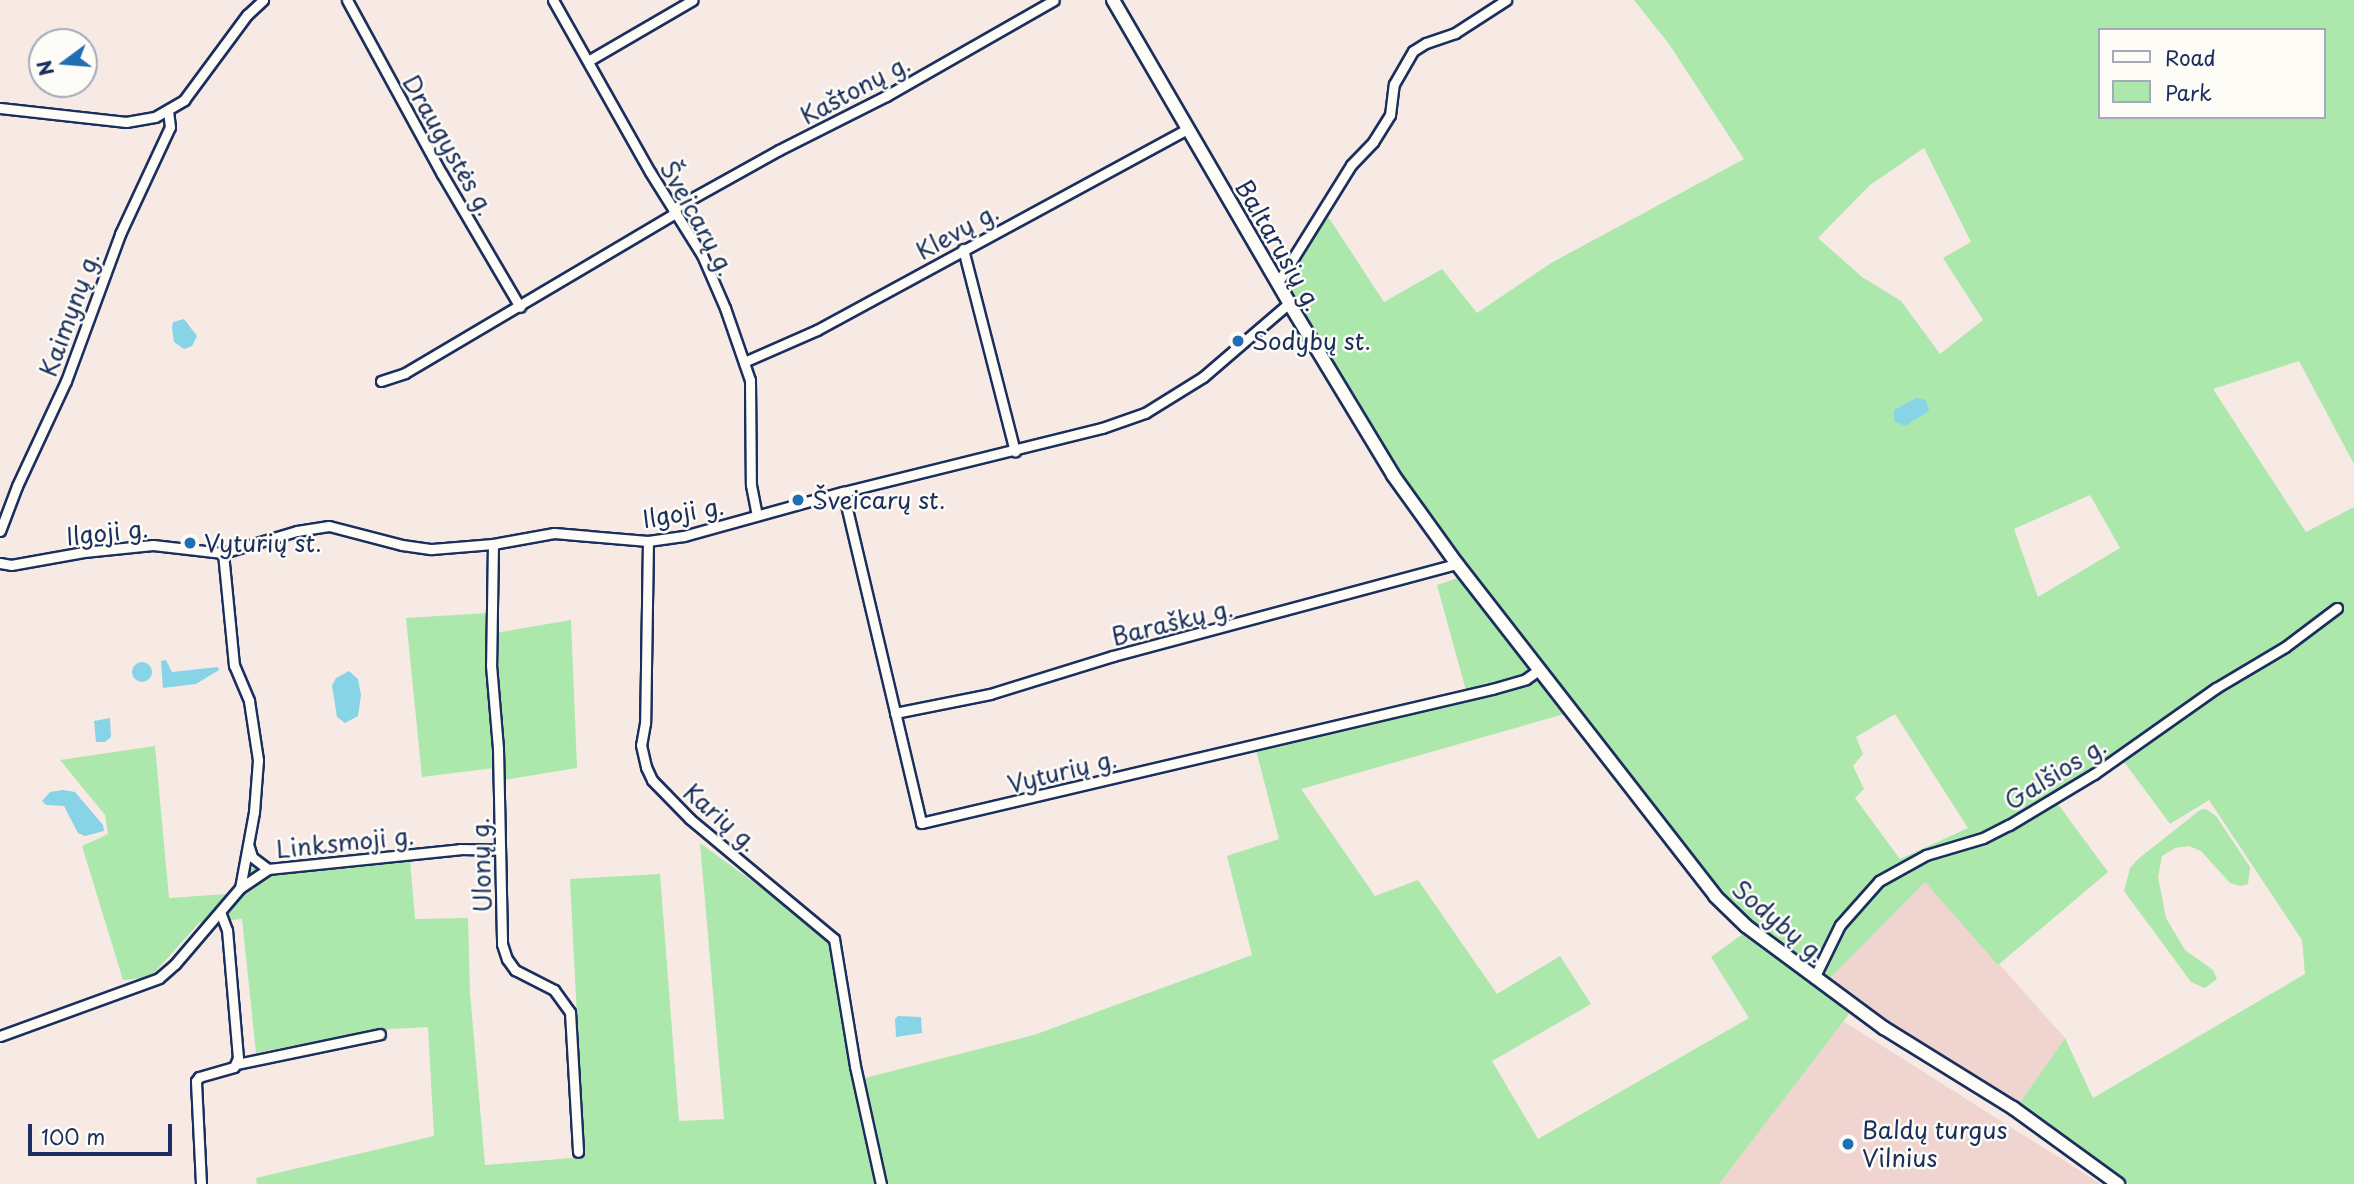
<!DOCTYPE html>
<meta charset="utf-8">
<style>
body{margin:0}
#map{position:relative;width:2354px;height:1184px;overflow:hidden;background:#f7eae5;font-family:"Playpen Sans",sans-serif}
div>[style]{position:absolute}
.built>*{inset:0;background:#efd4d0}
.green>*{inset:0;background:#ace7ac}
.water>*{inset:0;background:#86d4e5}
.round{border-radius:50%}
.roads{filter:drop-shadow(2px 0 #1b2f5e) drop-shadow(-2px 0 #1b2f5e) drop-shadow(0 2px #1b2f5e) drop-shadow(0 -2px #1b2f5e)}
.minor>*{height:9px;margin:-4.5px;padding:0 4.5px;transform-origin:4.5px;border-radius:4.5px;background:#fdfcf7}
.secondary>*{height:12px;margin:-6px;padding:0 6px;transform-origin:6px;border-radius:6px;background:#fdfcf7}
.dots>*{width:19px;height:19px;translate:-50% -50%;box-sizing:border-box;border:4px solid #fdfcf7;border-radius:50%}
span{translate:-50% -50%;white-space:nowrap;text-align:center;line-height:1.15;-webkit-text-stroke:5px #fdfcf7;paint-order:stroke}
.street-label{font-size:24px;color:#1b2f5e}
.poi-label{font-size:24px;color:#1b2f5e}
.left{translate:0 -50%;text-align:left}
.legend{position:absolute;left:2098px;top:28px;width:228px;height:91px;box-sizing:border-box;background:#fdfcf7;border:2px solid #a3aaba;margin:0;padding:9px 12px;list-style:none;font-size:21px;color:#1b2f5e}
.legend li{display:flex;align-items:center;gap:14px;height:35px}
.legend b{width:35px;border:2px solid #a3aaba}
.north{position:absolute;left:28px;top:28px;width:70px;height:70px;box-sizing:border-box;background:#fdfcf7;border:2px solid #a3aaba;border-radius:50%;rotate:254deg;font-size:19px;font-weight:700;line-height:28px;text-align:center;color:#1b2f5e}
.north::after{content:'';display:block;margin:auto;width:24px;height:32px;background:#1f6fb2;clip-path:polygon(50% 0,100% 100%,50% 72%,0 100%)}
.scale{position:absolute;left:28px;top:1124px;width:144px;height:32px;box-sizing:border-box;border:4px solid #1b2f5e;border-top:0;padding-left:9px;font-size:21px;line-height:24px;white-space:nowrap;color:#1b2f5e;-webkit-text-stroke:5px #fdfcf7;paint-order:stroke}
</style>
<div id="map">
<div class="built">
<i style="clip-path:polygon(1925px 881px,2065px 1038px,2017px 1107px,1827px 981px)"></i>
<i style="clip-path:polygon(1843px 1021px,2101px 1184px,1719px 1184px)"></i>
</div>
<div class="green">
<i style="clip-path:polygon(evenodd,1634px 0,2354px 0,2354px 464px,2299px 361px,2213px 389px,2306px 532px,2354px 507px,2354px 1184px,2129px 1184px,2017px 1107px,2065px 1038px,2093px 1098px,2305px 974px,2302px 940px,2209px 800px,2170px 824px,2122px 759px,2055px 800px,2108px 872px,1998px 965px,1925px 882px,1827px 981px,1741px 915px,1712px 883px,1453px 551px,1381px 445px,1284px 282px,1325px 212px,1384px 302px,1442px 269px,1477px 313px,1551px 263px,1744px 159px,1669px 44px,1634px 0,2100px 30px,2324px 30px,2324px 117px,2100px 117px,2100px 30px,1634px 0,1924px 148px,1971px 242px,1943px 258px,1983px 320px,1940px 354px,1901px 301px,1862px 277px,1818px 238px,1870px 185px,1924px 148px,1634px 0,2090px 495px,2120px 548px,2038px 597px,2014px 529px,2090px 495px,1634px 0,1895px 714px,1968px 828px,1900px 859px,1855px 798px,1864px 789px,1853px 766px,1863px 754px,1856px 737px,1895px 714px)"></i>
<i style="clip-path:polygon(1458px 578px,1568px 713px,1301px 789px,1375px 896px,1418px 880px,1497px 994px,1560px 956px,1591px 1004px,1492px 1061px,1538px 1139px,1749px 1018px,1711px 957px,1744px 933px,1838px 1002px,1849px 1014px,1719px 1184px,883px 1184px,861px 1079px,1034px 1035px,1252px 955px,1227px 856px,1279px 839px,1256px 750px,1468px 698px,1437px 585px)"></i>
<i style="clip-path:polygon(488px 613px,489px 634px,571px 620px,577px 768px,503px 780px,502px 767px,422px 777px,406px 618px)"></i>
<i style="clip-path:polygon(155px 746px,169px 898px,242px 893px,248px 868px,341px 866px,410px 859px,415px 919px,468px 918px,470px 993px,485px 1165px,584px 1157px,570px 879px,660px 874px,679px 1121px,724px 1119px,700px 843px,819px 930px,830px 944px,854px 1080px,877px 1184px,257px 1184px,256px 1178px,434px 1136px,428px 1027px,373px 1030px,256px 1053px,242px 919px,199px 923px,154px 973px,144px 978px,123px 980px,82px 846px,108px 834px,105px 815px,60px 760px)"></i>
<i style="clip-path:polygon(2206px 809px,2216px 816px,2250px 867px,2248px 884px,2241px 886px,2230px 883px,2201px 851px,2189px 846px,2175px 848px,2162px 856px,2158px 877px,2166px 918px,2185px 950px,2213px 970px,2217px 979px,2205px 988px,2191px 982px,2124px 891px,2130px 868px,2138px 859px,2200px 810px)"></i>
</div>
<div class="water">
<i style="clip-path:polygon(184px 319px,197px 336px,192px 346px,184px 349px,174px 342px,172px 328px,173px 322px)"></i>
<i style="clip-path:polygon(1916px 398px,1926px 400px,1929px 411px,1905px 426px,1894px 421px,1894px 410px)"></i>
<i style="clip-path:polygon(166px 660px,172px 672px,218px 667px,219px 670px,196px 684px,163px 688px,161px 661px)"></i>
<i class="round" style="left:132px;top:662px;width:20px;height:20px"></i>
<i style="clip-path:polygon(349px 671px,358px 679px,361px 695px,358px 716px,345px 723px,337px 717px,332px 686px,336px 678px)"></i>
<i style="clip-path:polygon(110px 718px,111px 737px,105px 742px,96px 742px,94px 721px)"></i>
<i style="clip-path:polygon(63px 790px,75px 792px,103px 825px,104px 831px,85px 836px,78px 833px,64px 806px,46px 805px,42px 801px,50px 792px)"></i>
<i style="clip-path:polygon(898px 1016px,921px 1017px,922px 1033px,896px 1037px,895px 1019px)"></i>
</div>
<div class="roads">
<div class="minor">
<i style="left:347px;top:0;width:198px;rotate:61.4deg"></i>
<i style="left:442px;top:174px;width:154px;rotate:59.6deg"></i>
<i style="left:553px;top:0;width:197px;rotate:60.6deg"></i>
<i style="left:650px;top:172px;width:98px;rotate:57.9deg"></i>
<i style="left:702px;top:255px;width:58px;rotate:66.5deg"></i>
<i style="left:725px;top:308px;width:76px;rotate:70.9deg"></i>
<i style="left:750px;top:380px;width:105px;rotate:89.5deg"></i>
<i style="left:751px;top:485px;width:31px;rotate:79deg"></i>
<i style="left:588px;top:61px;width:121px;rotate:-30.2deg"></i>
<i style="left:0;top:108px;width:127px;rotate:6.3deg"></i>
<i style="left:126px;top:122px;width:29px;rotate:-10deg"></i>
<i style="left:155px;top:117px;width:34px;rotate:-30deg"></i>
<i style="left:184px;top:100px;width:106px;rotate:-53.5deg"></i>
<i style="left:247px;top:15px;width:22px;rotate:-43deg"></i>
<i style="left:673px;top:209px;width:121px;rotate:-29.1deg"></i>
<i style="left:779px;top:150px;width:120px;rotate:-26.8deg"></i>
<i style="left:886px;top:96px;width:193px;rotate:-29.7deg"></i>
<i style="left:963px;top:249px;width:209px;rotate:75.6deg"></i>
<i style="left:1277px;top:284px;width:140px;rotate:-58.1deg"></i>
<i style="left:1351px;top:165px;width:32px;rotate:-46deg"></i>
<i style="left:1373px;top:142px;width:32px;rotate:-58deg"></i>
<i style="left:1390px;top:115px;width:31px;rotate:-83deg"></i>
<i style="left:1394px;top:84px;width:38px;rotate:-60deg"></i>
<i style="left:1413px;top:51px;width:15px;rotate:-32deg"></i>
<i style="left:1426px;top:43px;width:31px;rotate:-19deg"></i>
<i style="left:1455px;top:33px;width:61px;rotate:-32.9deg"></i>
<i style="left:744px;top:362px;width:80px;rotate:-23.7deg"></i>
<i style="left:817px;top:330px;width:421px;rotate:-28.5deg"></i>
<i style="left:381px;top:381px;width:25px;rotate:-18deg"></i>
<i style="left:405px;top:373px;width:315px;rotate:-30.6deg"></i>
<i style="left:843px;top:492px;width:340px;rotate:76.7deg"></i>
<i style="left:921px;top:823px;width:587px;rotate:-13.21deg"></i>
<i style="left:1492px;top:689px;width:35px;rotate:-16deg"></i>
<i style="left:1526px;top:679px;width:17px;rotate:-36deg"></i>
<i style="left:0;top:531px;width:48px;rotate:-69.3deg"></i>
<i style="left:17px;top:486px;width:116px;rotate:-65deg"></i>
<i style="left:66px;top:381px;width:157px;rotate:-69.8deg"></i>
<i style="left:120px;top:234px;width:118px;rotate:-65deg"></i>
<i style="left:170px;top:127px;width:16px;rotate:-97deg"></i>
<i style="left:648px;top:541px;width:182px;rotate:90.9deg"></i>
<i style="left:645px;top:723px;width:22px;rotate:100deg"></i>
<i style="left:641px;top:745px;width:23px;rotate:77deg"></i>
<i style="left:646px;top:767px;width:14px;rotate:65deg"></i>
<i style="left:652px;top:780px;width:54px;rotate:45.7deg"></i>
<i style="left:690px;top:819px;width:187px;rotate:39.8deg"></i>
<i style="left:834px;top:939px;width:129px;rotate:80.6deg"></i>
<i style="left:855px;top:1066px;width:121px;rotate:77.6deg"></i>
<i style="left:493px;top:544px;width:121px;rotate:90.9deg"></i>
<i style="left:491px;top:665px;width:84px;rotate:85.2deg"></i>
<i style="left:498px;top:749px;width:195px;rotate:88.8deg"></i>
<i style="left:502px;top:944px;width:16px;rotate:72deg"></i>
<i style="left:507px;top:959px;width:14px;rotate:54deg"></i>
<i style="left:515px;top:970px;width:44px;rotate:27.1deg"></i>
<i style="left:554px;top:990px;width:27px;rotate:54deg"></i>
<i style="left:570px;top:1012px;width:140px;rotate:86.7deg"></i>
<i style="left:223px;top:553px;width:113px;rotate:84.4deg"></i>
<i style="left:234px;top:665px;width:39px;rotate:67deg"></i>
<i style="left:249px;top:701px;width:60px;rotate:81.3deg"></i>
<i style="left:258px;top:760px;width:52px;rotate:94.4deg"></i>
<i style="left:254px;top:812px;width:77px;rotate:100.4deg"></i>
<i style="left:0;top:563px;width:11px;rotate:10deg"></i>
<i style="left:11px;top:565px;width:74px;rotate:-10.1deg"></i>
<i style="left:84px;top:552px;width:69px;rotate:-5.8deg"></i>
<i style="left:153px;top:545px;width:70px;rotate:6.5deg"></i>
<i style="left:223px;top:553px;width:77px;rotate:-16.6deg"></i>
<i style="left:297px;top:531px;width:32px;rotate:-9deg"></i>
<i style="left:329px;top:526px;width:75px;rotate:14.6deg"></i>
<i style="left:402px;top:545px;width:30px;rotate:8deg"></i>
<i style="left:432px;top:549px;width:61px;rotate:-4.7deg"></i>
<i style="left:493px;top:544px;width:62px;rotate:-10.2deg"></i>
<i style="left:554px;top:533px;width:94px;rotate:4.9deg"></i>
<i style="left:648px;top:541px;width:36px;rotate:-8deg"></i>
<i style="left:684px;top:536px;width:165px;rotate:-15.5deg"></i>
<i style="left:843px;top:492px;width:267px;rotate:-13.9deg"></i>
<i style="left:1102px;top:428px;width:46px;rotate:-19.2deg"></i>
<i style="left:1145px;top:413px;width:68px;rotate:-31.8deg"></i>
<i style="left:1203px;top:377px;width:113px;rotate:-40.7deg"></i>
<i style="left:895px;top:713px;width:97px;rotate:-11.3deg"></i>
<i style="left:990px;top:694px;width:129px;rotate:-17.2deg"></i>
<i style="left:1113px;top:656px;width:356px;rotate:-15deg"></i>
<i style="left:249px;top:847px;width:10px;rotate:73deg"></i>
<i style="left:252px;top:857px;width:20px;rotate:37deg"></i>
<i style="left:1814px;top:978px;width:59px;rotate:-63.9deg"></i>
<i style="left:1840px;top:925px;width:59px;rotate:-48.4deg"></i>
<i style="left:1879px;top:881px;width:54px;rotate:-29deg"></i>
<i style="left:1926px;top:855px;width:59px;rotate:-16.6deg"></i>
<i style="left:1983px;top:838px;width:29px;rotate:-27deg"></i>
<i style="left:2009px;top:825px;width:99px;rotate:-31deg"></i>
<i style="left:2094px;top:774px;width:149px;rotate:-35.2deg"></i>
<i style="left:2216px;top:688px;width:80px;rotate:-30.7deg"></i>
<i style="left:2285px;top:647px;width:65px;rotate:-36.9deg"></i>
<i style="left:0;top:1036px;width:169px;rotate:-20deg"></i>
<i style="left:159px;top:978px;width:21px;rotate:-41deg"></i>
<i style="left:175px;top:964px;width:100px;rotate:-49.5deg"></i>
<i style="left:240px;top:888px;width:34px;rotate:-34deg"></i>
<i style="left:268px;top:869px;width:193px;rotate:-5.9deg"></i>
<i style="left:460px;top:849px;width:39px;rotate:1deg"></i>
<i style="left:237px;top:1064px;width:146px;rotate:-11.8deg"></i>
<i style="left:201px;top:1184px;width:103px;rotate:-92.8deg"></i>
<i style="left:196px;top:1081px;width:5px;rotate:-53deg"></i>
<i style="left:199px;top:1077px;width:36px;rotate:-16deg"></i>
<i style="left:234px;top:1067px;width:10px;rotate:-66deg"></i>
<i style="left:238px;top:1058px;width:128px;rotate:-94.9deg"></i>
<i style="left:227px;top:930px;width:19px;rotate:-111deg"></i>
</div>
<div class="secondary">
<i style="left:1113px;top:0;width:350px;rotate:59.8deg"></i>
<i style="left:1289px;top:303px;width:201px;rotate:58.8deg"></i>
<i style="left:1393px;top:475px;width:110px;rotate:54.3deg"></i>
<i style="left:1457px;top:564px;width:420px;rotate:52.1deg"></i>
<i style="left:1715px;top:896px;width:43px;rotate:44.1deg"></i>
<i style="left:1746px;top:926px;width:172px;rotate:36.5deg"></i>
<i style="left:1884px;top:1028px;width:152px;rotate:31.8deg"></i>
<i style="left:2013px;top:1108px;width:130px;rotate:35.9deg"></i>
</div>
</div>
<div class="dots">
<i style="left:1238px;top:341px;background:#1f6fb2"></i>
<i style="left:798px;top:500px;background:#1f6fb2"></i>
<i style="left:190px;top:543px;background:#1f6fb2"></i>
<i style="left:1848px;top:1144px;background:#1f6fb2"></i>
</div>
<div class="street-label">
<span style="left:855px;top:89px;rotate:-28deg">Kaštonų g.</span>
<span style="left:449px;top:145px;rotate:60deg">Draugystės g.</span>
<span style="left:698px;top:218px;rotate:61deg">Šveicarų g.</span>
<span style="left:957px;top:231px;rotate:-29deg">Klevų g.</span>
<span style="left:1279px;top:245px;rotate:60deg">Baltarusių g.</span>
<span style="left:69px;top:314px;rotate:-70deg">Kaimynų g.</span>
<span style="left:683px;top:512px;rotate:-10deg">Ilgoji g.</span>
<span style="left:107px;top:532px;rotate:-6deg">Ilgoji g.</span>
<span style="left:1172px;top:622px;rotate:-14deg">Baraškų g.</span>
<span style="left:1062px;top:771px;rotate:-14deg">Vyturių g.</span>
<span style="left:2055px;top:773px;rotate:-32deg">Galšios g.</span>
<span style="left:721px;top:817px;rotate:41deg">Karių g.</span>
<span style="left:345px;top:842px;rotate:-6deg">Linksmoji g.</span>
<span style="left:481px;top:865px;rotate:-92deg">Ulonų g.</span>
<span style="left:1779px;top:921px;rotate:40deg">Sodybų g.</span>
</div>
<div class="poi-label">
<span class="left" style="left:1252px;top:341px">Sodybų st.</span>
<span class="left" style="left:812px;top:500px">Šveicarų st.</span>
<span class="left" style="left:204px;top:543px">Vyturių st.</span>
<span class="left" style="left:1862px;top:1144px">Baldų turgus<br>Vilnius</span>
</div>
<ul class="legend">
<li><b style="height:9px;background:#fdfcf7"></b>Road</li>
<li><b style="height:19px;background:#ace7ac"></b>Park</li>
</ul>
<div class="north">N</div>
<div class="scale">100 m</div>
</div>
